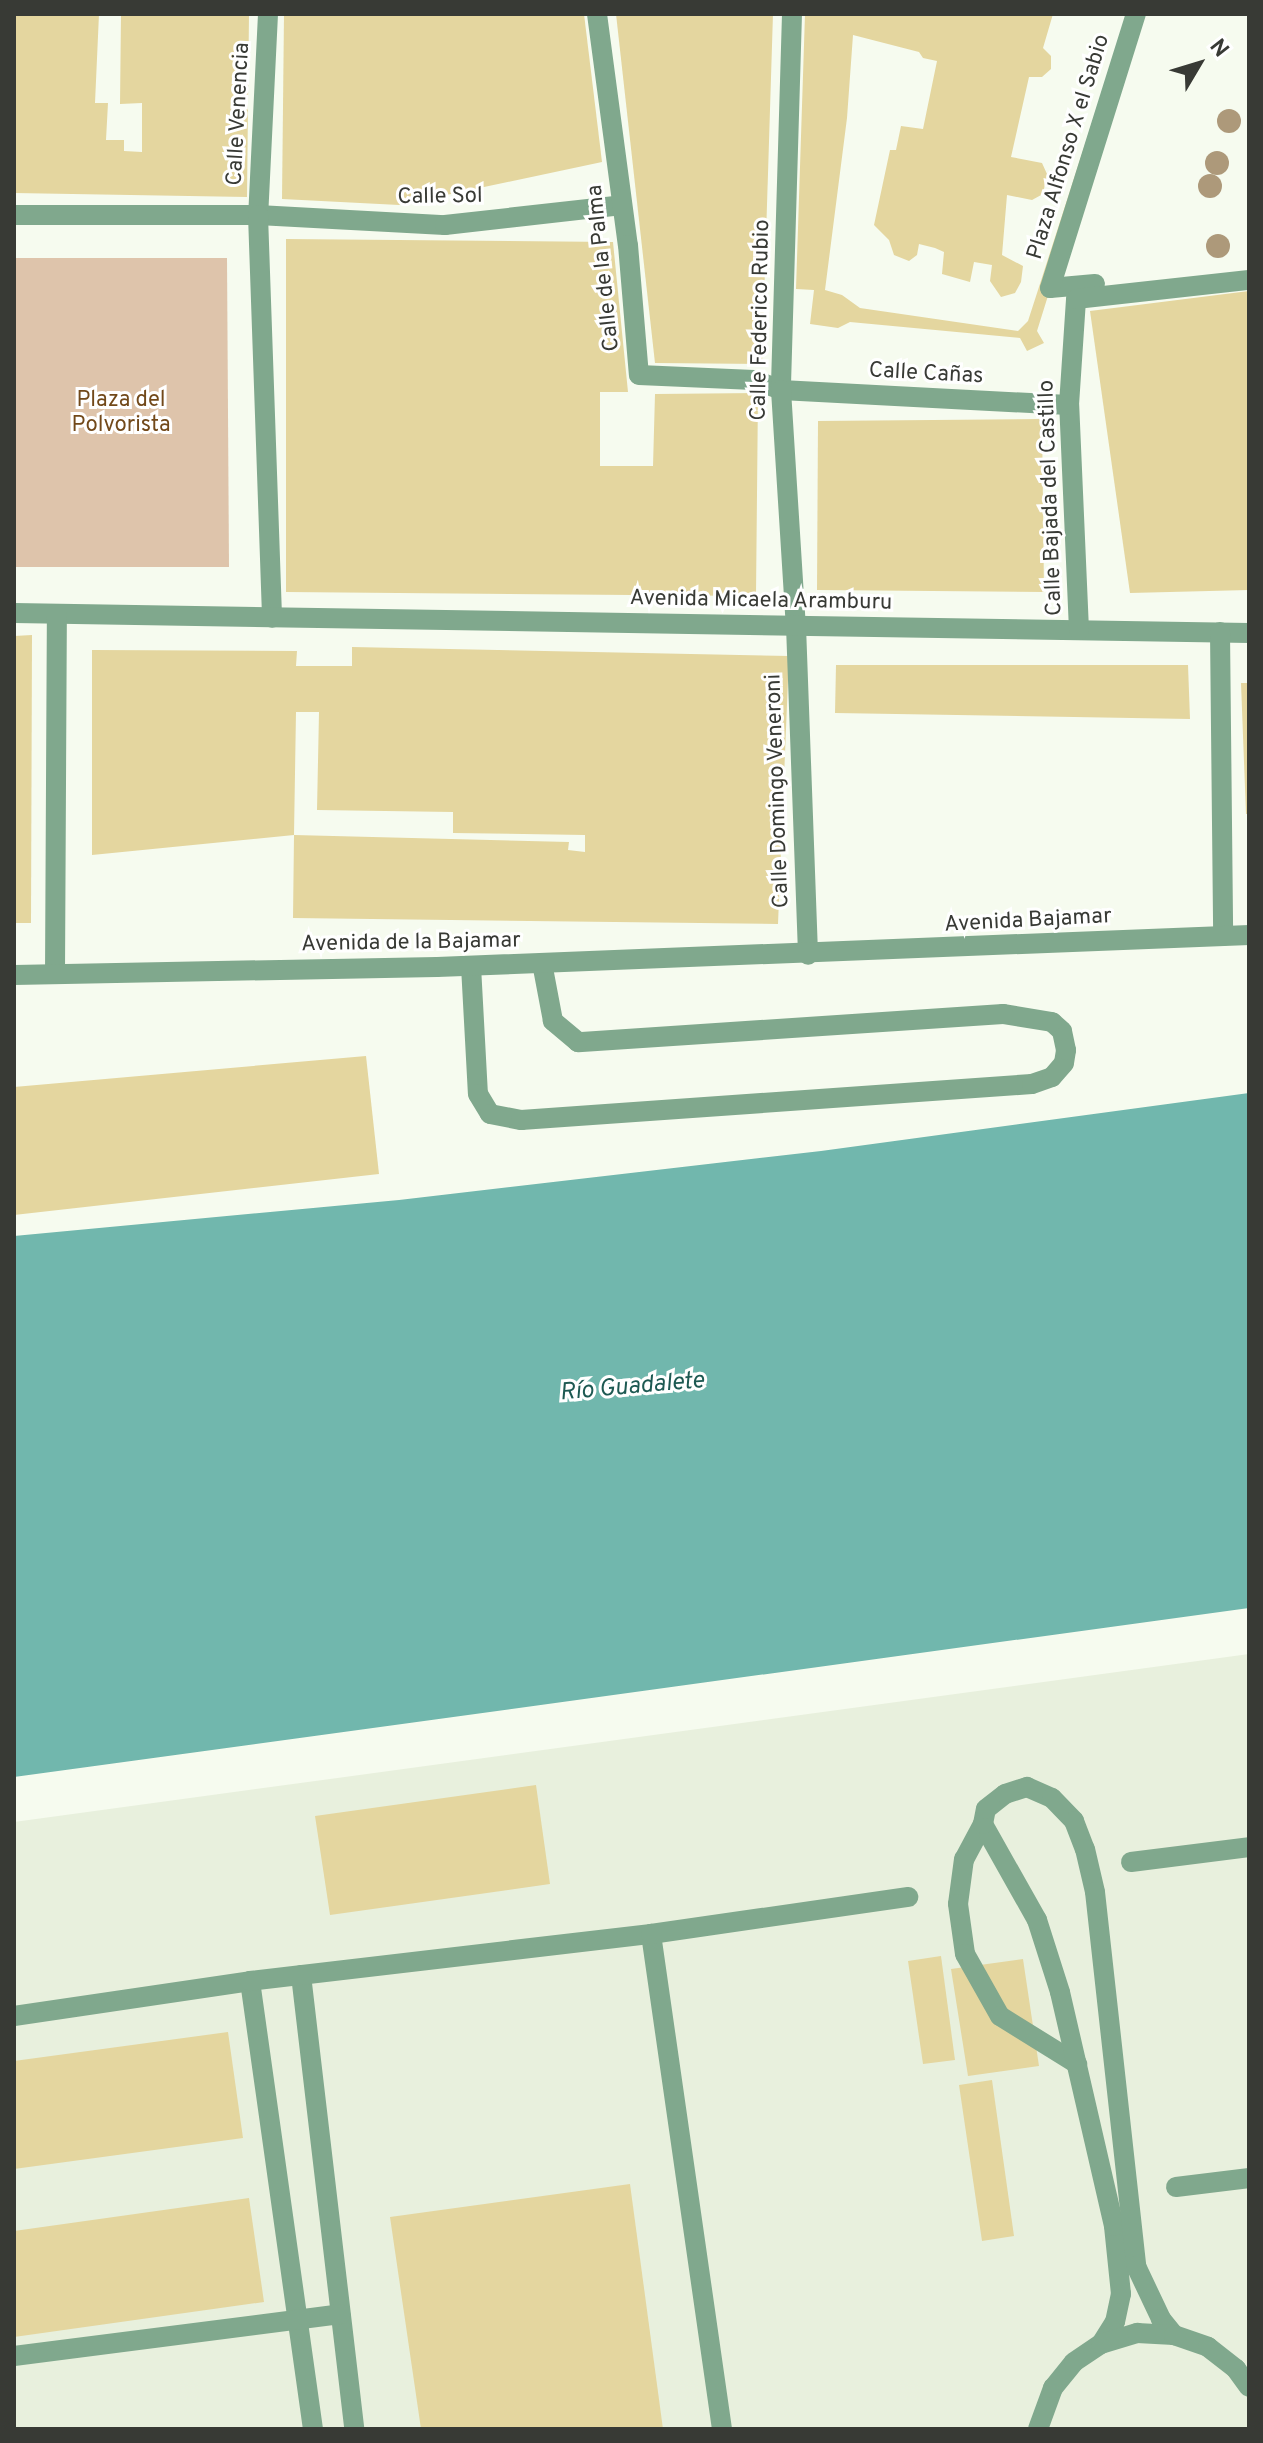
<!DOCTYPE html>
<meta charset="utf-8">
<style>
body{margin:0}
#map{position:relative;width:1263px;height:2443px;overflow:hidden;background:#f6fbef;font-family:Overpass,sans-serif}
div>[style]{position:absolute}
.built>*{inset:0;background:#e8f0dd}
.green>*{inset:0;background:#dec4ab}
.water>*{inset:0;background:#71b7ad}
.building>*{inset:0;background:#e4d69f}
.minor>*{height:20px;margin:-10px;padding:0 10px;transform-origin:10px;border-radius:10px;background:#80a88d}
.trees>*{width:24px;height:24px;margin:-12px;border-radius:50%;background:#ad997a}
span{translate:-50% -50%;white-space:nowrap;text-align:center;line-height:1.15;-webkit-text-stroke:6px #fff;paint-order:stroke}
.street-label{font-size:22px;color:#383a35}
.park-label{font-size:22px;color:#72491a}
.water-label{font-size:24px;color:#1d5952;font-style:italic}
.frame{position:absolute;inset:0;border:16px solid #383a35;pointer-events:none}
.north{position:absolute;left:1159px;top:24px;width:80px;height:80px;-webkit-text-stroke:6px #fff;paint-order:stroke;rotate:52deg;font-size:22px;font-weight:700;line-height:32px;text-align:center;color:#383a35}
.north::after{content:'';display:block;margin:auto;width:28px;height:36px;background:#383a35;clip-path:polygon(50% 0,100% 100%,50% 72%,0 100%)}
</style>
<div id="map">
<div class="built">
<i style="clip-path:polygon(1249px 1654px,1249px 2429px,14px 2429px,14px 1822px)"></i>
</div>
<div class="green">
<i style="clip-path:polygon(14px 258px,227px 258px,229px 567px,14px 567px)"></i>
</div>
<div class="water">
<i style="clip-path:polygon(1249px 1093px,1249px 1608px,14px 1777px,14px 1236px,399px 1200px,821px 1151px)"></i>
</div>
<div class="building">
<i style="clip-path:polygon(14px 14px,99px 14px,95px 103px,108px 103px,106px 140px,124px 140px,124px 151px,142px 152px,142px 103px,120px 104px,121px 14px,249px 14px,247px 197px,14px 193px)"></i>
<i style="clip-path:polygon(284px 14px,584px 14px,602px 162px,399px 205px,282px 199px)"></i>
<i style="clip-path:polygon(616px 14px,773px 14px,762px 364px,655px 363px)"></i>
<i style="clip-path:polygon(805px 14px,1053px 14px,1043px 48px,1051px 56px,1051px 69px,1042px 77px,1029px 77px,1011px 157px,1042px 163px,1047px 174px,1043px 194px,1032px 200px,1007px 195px,1002px 255px,1023px 266px,1021px 282px,1015px 293px,1001px 297px,990px 281px,992px 265px,974px 262px,970px 282px,942px 274px,944px 252px,935px 248px,919px 244px,917px 255px,909px 261px,894px 255px,889px 240px,874px 225px,890px 150px,896px 150px,901px 126px,923px 129px,937px 61px,923px 58px,919px 52px,853px 35px,847px 118px,825px 290px,842px 295px,860px 308px,1018px 331px,1028px 321px,1127px 14px,1136px 14px,1037px 331px,1044px 343px,1027px 351px,1020px 338px,850px 322px,838px 328px,810px 324px,814px 290px,796px 289px)"></i>
<i style="clip-path:polygon(286px 239px,613px 242px,628px 392px,600px 392px,600px 466px,653px 466px,655px 394px,758px 393px,756px 596px,286px 592px)"></i>
<i style="clip-path:polygon(1249px 291px,1249px 590px,1130px 593px,1090px 311px)"></i>
<i style="clip-path:polygon(1042px 419px,1044px 592px,817px 590px,818px 421px)"></i>
<i style="clip-path:polygon(32px 635px,31px 923px,14px 923px,14px 636px)"></i>
<i style="clip-path:polygon(evenodd,352px 647px,789px 656px,778px 924px,293px 918px,294px 835px,92px 855px,92px 650px,297px 651px,296px 666px,352px 666px,352px 647px,296px 712px,319px 712px,317px 810px,453px 812px,453px 833px,585px 835px,585px 852px,568px 850px,569px 842px,294px 835px,296px 712px)"></i>
<i style="clip-path:polygon(836px 665px,1188px 665px,1190px 719px,835px 713px)"></i>
<i style="clip-path:polygon(1241px 683px,1249px 683px,1249px 814px,1246px 814px)"></i>
<i style="clip-path:polygon(366px 1056px,379px 1174px,14px 1215px,14px 1087px)"></i>
<i style="clip-path:polygon(536px 1785px,550px 1884px,330px 1915px,315px 1816px)"></i>
<i style="clip-path:polygon(941px 1956px,955px 2060px,923px 2064px,908px 1961px)"></i>
<i style="clip-path:polygon(1023px 1959px,1039px 2066px,968px 2076px,951px 1969px)"></i>
<i style="clip-path:polygon(228px 2032px,243px 2138px,14px 2169px,14px 2061px)"></i>
<i style="clip-path:polygon(992px 2080px,1014px 2236px,982px 2241px,959px 2085px)"></i>
<i style="clip-path:polygon(630px 2184px,663px 2429px,421px 2429px,390px 2217px)"></i>
<i style="clip-path:polygon(249px 2198px,264px 2302px,14px 2337px,14px 2231px)"></i>
</div>
<div class="minor">
<i style="left:268px;top:14px;width:201px;rotate:92.8deg"></i>
<i style="left:258px;top:215px;width:187px;rotate:3.1deg"></i>
<i style="left:445px;top:225px;width:178px;rotate:-6.4deg"></i>
<i style="left:597px;top:14px;width:233px;rotate:82.4deg"></i>
<i style="left:628px;top:245px;width:130px;rotate:85.2deg"></i>
<i style="left:639px;top:375px;width:115px;rotate:2.5deg"></i>
<i style="left:754px;top:380px;width:29px;rotate:20deg"></i>
<i style="left:781px;top:390px;width:288px;rotate:3deg"></i>
<i style="left:792px;top:14px;width:376px;rotate:91.7deg"></i>
<i style="left:781px;top:390px;width:236px;rotate:86.4deg"></i>
<i style="left:796px;top:626px;width:329px;rotate:87.9deg"></i>
<i style="left:14px;top:215px;width:244px"></i>
<i style="left:258px;top:215px;width:403px;rotate:88deg"></i>
<i style="left:1095px;top:284px;width:45px;rotate:174.9deg"></i>
<i style="left:1050px;top:288px;width:287px;rotate:-72.6deg"></i>
<i style="left:14px;top:613px;width:1235px;rotate:0.93deg"></i>
<i style="left:1079px;top:630px;width:225px;rotate:-92.5deg"></i>
<i style="left:1069px;top:405px;width:106px;rotate:-86.2deg"></i>
<i style="left:1076px;top:299px;width:174px;rotate:-6.3deg"></i>
<i style="left:1220px;top:632px;width:304px;rotate:89.4deg"></i>
<i style="left:471px;top:966px;width:128px;rotate:86.9deg"></i>
<i style="left:478px;top:1094px;width:23px;rotate:59deg"></i>
<i style="left:490px;top:1114px;width:32px;rotate:11deg"></i>
<i style="left:521px;top:1120px;width:512px;rotate:-4.03deg"></i>
<i style="left:1032px;top:1084px;width:21px;rotate:-19deg"></i>
<i style="left:1052px;top:1077px;width:18px;rotate:-49deg"></i>
<i style="left:1064px;top:1063px;width:13px;rotate:-81deg"></i>
<i style="left:1066px;top:1050px;width:19px;rotate:-102deg"></i>
<i style="left:1062px;top:1031px;width:13px;rotate:-138deg"></i>
<i style="left:1052px;top:1022px;width:50px;rotate:-170.7deg"></i>
<i style="left:1003px;top:1014px;width:426px;rotate:176.2deg"></i>
<i style="left:578px;top:1042px;width:33px;rotate:-140deg"></i>
<i style="left:553px;top:1021px;width:59px;rotate:-100.7deg"></i>
<i style="left:55px;top:974px;width:360px;rotate:-89.7deg"></i>
<i style="left:14px;top:975px;width:423px;rotate:-1.1deg"></i>
<i style="left:437px;top:967px;width:813px;rotate:-2.26deg"></i>
<i style="left:983px;top:1824px;width:40px;rotate:118deg"></i>
<i style="left:964px;top:1859px;width:45px;rotate:97.6deg"></i>
<i style="left:958px;top:1904px;width:50px;rotate:82deg"></i>
<i style="left:965px;top:1954px;width:71px;rotate:60.6deg"></i>
<i style="left:1000px;top:2016px;width:91px;rotate:31.9deg"></i>
<i style="left:1131px;top:1862px;width:119px;rotate:-7.2deg"></i>
<i style="left:651px;top:1934px;width:500px;rotate:81.84deg"></i>
<i style="left:301px;top:1975px;width:457px;rotate:83.3deg"></i>
<i style="left:250px;top:1981px;width:452px;rotate:82deg"></i>
<i style="left:14px;top:2016px;width:239px;rotate:-8.4deg"></i>
<i style="left:250px;top:1981px;width:404px;rotate:-6.7deg"></i>
<i style="left:651px;top:1934px;width:260px;rotate:-8.2deg"></i>
<i style="left:1176px;top:2187px;width:74px;rotate:-7deg"></i>
<i style="left:1101px;top:2344px;width:26px;rotate:-58deg"></i>
<i style="left:1115px;top:2322px;width:29px;rotate:-78deg"></i>
<i style="left:1121px;top:2294px;width:68px;rotate:-95.9deg"></i>
<i style="left:1114px;top:2226px;width:240px;rotate:-103deg"></i>
<i style="left:1060px;top:1992px;width:76px;rotate:-107.7deg"></i>
<i style="left:1037px;top:1920px;width:110px;rotate:-119.4deg"></i>
<i style="left:983px;top:1824px;width:15px;rotate:-79deg"></i>
<i style="left:986px;top:1809px;width:24px;rotate:-38deg"></i>
<i style="left:1005px;top:1794px;width:23px;rotate:-18deg"></i>
<i style="left:1027px;top:1787px;width:27px;rotate:24deg"></i>
<i style="left:1052px;top:1798px;width:32px;rotate:46deg"></i>
<i style="left:1074px;top:1821px;width:30px;rotate:69deg"></i>
<i style="left:1085px;top:1849px;width:44px;rotate:76.9deg"></i>
<i style="left:1095px;top:1892px;width:376px;rotate:83.7deg"></i>
<i style="left:1136px;top:2266px;width:59px;rotate:64.7deg"></i>
<i style="left:1161px;top:2319px;width:21px;rotate:51deg"></i>
<i style="left:14px;top:2356px;width:329px;rotate:-7.3deg"></i>
<i style="left:1038px;top:2429px;width:44px;rotate:-69.9deg"></i>
<i style="left:1053px;top:2388px;width:33px;rotate:-51deg"></i>
<i style="left:1074px;top:2362px;width:32px;rotate:-34deg"></i>
<i style="left:1101px;top:2344px;width:38px;rotate:-17deg"></i>
<i style="left:1137px;top:2333px;width:37px;rotate:3deg"></i>
<i style="left:1174px;top:2335px;width:36px;rotate:19deg"></i>
<i style="left:1208px;top:2347px;width:36px;rotate:38deg"></i>
<i style="left:1236px;top:2369px;width:22px;rotate:54deg"></i>
</div>
<div class="trees">
<i style="left:1229px;top:121px"></i>
<i style="left:1217px;top:163px"></i>
<i style="left:1210px;top:186px"></i>
<i style="left:1218px;top:246px"></i>
</div>
<div class="street-label">
<span style="left:239px;top:114px;rotate:-87deg">Calle Venencia</span>
<span style="left:1069px;top:147px;rotate:-73deg">Plaza Alfonso X el Sabio</span>
<span style="left:440px;top:197px;rotate:-1deg">Calle Sol</span>
<span style="left:604px;top:268px;rotate:-96deg">Calle de la Palma</span>
<span style="left:761px;top:320px;rotate:-89deg">Calle Federico Rubio</span>
<span style="left:926px;top:374px;rotate:3deg">Calle Cañas</span>
<span style="left:1051px;top:498px;rotate:-92deg">Calle Bajada del Castillo</span>
<span style="left:761px;top:601px;rotate:1deg">Avenida Micaela Aramburu</span>
<span style="left:778px;top:791px;rotate:-92deg">Calle Domingo Veneroni</span>
<span style="left:1028px;top:921px;rotate:-3deg">Avenida Bajamar</span>
<span style="left:411px;top:943px;rotate:-1deg">Avenida de la Bajamar</span>
</div>
<div class="park-label">
<span style="left:121px;top:413px">Plaza del<br>Polvorista</span>
</div>
<div class="water-label">
<span style="left:632px;top:1388px;rotate:-5deg">Río Guadalete</span>
</div>
<div class="frame"></div>
<div class="north">N</div>
</div>
